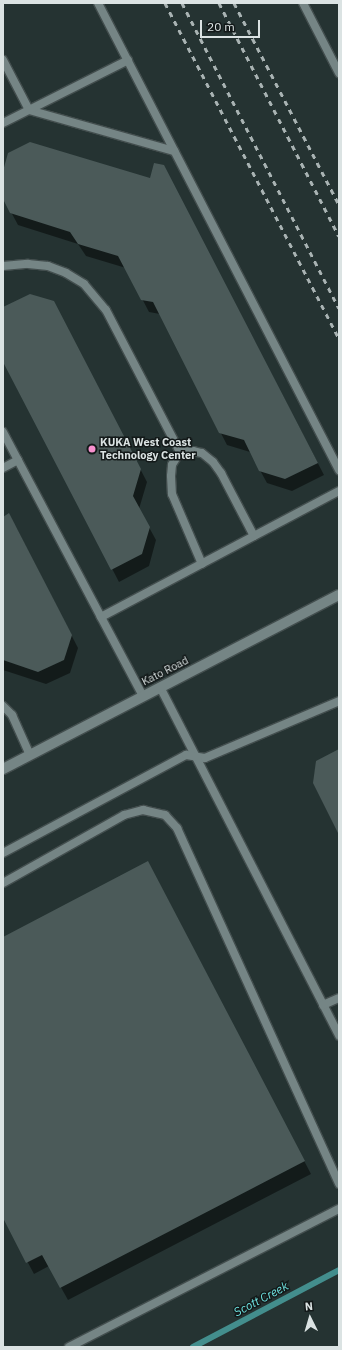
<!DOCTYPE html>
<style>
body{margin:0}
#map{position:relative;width:342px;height:1350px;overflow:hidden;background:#253332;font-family:"IBM Plex Sans",sans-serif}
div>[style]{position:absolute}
.shadow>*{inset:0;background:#0007}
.stream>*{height:6px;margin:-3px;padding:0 3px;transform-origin:3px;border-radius:3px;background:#438e8d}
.building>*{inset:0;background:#4b5a59}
.roads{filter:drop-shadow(1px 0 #434e4e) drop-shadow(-1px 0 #434e4e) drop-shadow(0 1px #434e4e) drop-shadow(0 -1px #434e4e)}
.lane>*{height:8px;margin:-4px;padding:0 4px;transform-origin:4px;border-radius:4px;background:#758585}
.secondary>*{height:10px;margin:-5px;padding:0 5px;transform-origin:5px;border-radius:5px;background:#758585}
.rail>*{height:3px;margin-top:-1.5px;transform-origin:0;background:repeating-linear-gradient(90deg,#a9b3b3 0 5px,transparent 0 10px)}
.dots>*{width:11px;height:11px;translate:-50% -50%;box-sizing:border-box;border:2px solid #131919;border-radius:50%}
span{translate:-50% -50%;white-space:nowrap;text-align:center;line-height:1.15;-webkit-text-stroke:3px #131919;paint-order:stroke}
.poi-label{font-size:11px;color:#dbe3e3;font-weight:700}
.left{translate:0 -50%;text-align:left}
.street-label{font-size:11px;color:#dbe3e3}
.water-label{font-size:12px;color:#6de1df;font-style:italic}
.frame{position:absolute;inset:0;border:4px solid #dbe3e3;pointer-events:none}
.north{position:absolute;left:290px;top:1298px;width:40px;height:40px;-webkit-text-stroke:3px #131919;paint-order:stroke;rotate:355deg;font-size:11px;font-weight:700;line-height:16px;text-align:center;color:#dbe3e3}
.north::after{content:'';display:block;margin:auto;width:14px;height:18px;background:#dbe3e3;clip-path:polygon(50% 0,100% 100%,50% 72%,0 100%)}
.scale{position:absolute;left:200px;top:20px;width:60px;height:18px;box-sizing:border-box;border:2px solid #dbe3e3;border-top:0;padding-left:5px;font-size:12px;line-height:14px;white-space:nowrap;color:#dbe3e3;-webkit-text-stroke:3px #131919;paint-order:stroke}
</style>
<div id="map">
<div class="shadow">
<i style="clip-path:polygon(3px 174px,151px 179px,169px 177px,324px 475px,292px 491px,267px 483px,250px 452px,227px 445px,160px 314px,149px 312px,126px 268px,86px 256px,78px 244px,18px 225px,3px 197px)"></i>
<i style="clip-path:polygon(3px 308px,60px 314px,147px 482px,139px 509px,156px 540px,149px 566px,119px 582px,3px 359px)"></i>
<i style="clip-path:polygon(3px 518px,16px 527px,78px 648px,70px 673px,46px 684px,3px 670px)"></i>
<i style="clip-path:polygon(148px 862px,311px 1174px,68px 1300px,49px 1266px,34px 1274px,3px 1216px,3px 939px)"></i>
</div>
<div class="stream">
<i style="left:193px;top:1347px;width:165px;rotate:-27.8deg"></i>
</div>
<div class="building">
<i style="clip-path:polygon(30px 142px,150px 178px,154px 163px,164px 165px,318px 463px,285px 479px,259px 471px,244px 440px,219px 433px,153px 302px,141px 300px,118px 256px,78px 244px,70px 232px,10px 213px,3px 199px,3px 171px,8px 153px)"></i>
<i style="clip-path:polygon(30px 294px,54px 301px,141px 469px,133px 496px,150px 527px,142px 554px,111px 570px,3px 362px,3px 307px)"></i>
<i style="clip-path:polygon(9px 513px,72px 635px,64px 660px,38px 672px,3px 660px,3px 517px)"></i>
<i style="clip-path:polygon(339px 749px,339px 835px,313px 783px,316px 761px)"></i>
<i style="clip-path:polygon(148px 861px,305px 1161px,60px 1288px,42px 1255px,26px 1263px,3px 1218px,3px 937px)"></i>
</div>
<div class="roads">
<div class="lane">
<i style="left:98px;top:3px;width:526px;rotate:62.7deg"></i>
<i style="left:303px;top:3px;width:79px;rotate:62.8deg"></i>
<i style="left:3px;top:60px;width:56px;rotate:62.5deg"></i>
<i style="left:29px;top:110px;width:151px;rotate:15.8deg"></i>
<i style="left:3px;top:123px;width:140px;rotate:-26.7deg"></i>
<i style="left:3px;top:266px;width:25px;rotate:-5deg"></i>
<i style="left:28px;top:264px;width:20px;rotate:6deg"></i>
<i style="left:48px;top:266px;width:19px;rotate:21deg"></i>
<i style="left:66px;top:273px;width:21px;rotate:31deg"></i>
<i style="left:84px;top:284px;width:34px;rotate:50deg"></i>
<i style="left:106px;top:310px;width:160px;rotate:62.5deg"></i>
<i style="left:180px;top:452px;width:15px;rotate:122deg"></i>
<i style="left:172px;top:465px;width:11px;rotate:95deg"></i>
<i style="left:171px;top:476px;width:18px;rotate:87deg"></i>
<i style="left:172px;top:494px;width:76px;rotate:66.8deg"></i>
<i style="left:3px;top:432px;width:209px;rotate:62.1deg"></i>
<i style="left:180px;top:452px;width:13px;rotate:-4deg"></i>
<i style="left:193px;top:451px;width:9px;rotate:13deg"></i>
<i style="left:202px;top:453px;width:14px;rotate:39deg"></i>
<i style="left:213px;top:462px;width:14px;rotate:54deg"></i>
<i style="left:221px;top:473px;width:71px;rotate:62.4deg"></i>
<i style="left:3px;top:468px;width:17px;rotate:-28deg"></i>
<i style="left:160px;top:687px;width:392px;rotate:62.8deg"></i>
<i style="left:143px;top:696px;width:89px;rotate:-118deg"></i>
<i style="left:101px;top:617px;width:269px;rotate:-27.9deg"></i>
<i style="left:3px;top:706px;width:13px;rotate:45deg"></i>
<i style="left:12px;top:715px;width:44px;rotate:65.8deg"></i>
<i style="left:3px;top:853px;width:208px;rotate:-28.2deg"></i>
<i style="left:186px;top:755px;width:19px;rotate:9deg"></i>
<i style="left:205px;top:758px;width:146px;rotate:-23deg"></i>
<i style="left:3px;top:883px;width:139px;rotate:-29.3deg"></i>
<i style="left:124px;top:815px;width:20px;rotate:-15deg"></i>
<i style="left:143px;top:810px;width:23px;rotate:13deg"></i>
<i style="left:165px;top:815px;width:18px;rotate:47deg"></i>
<i style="left:177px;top:828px;width:391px;rotate:65.5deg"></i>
<i style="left:323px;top:1005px;width:17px;rotate:-24deg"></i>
<i style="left:69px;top:1347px;width:303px;rotate:-27.1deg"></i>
</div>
<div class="secondary">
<i style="left:3px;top:769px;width:378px;rotate:-27.4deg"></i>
</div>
</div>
<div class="rail">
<i style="left:165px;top:3px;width:378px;rotate:62.6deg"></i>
<i style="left:182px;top:3px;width:343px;rotate:62.8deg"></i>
<i style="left:219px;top:3px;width:262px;rotate:62.8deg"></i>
<i style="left:234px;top:3px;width:228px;rotate:62.5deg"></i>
</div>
<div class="dots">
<i style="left:92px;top:449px;background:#f790ce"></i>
</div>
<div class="poi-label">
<span class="left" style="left:100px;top:449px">KUKA West Coast<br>Technology Center</span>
</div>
<div class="street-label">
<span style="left:165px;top:671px;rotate:-27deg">Kato Road</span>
</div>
<div class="water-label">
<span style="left:261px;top:1299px;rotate:-28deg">Scott Creek</span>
</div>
<div class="frame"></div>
<div class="north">N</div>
<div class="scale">20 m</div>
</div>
